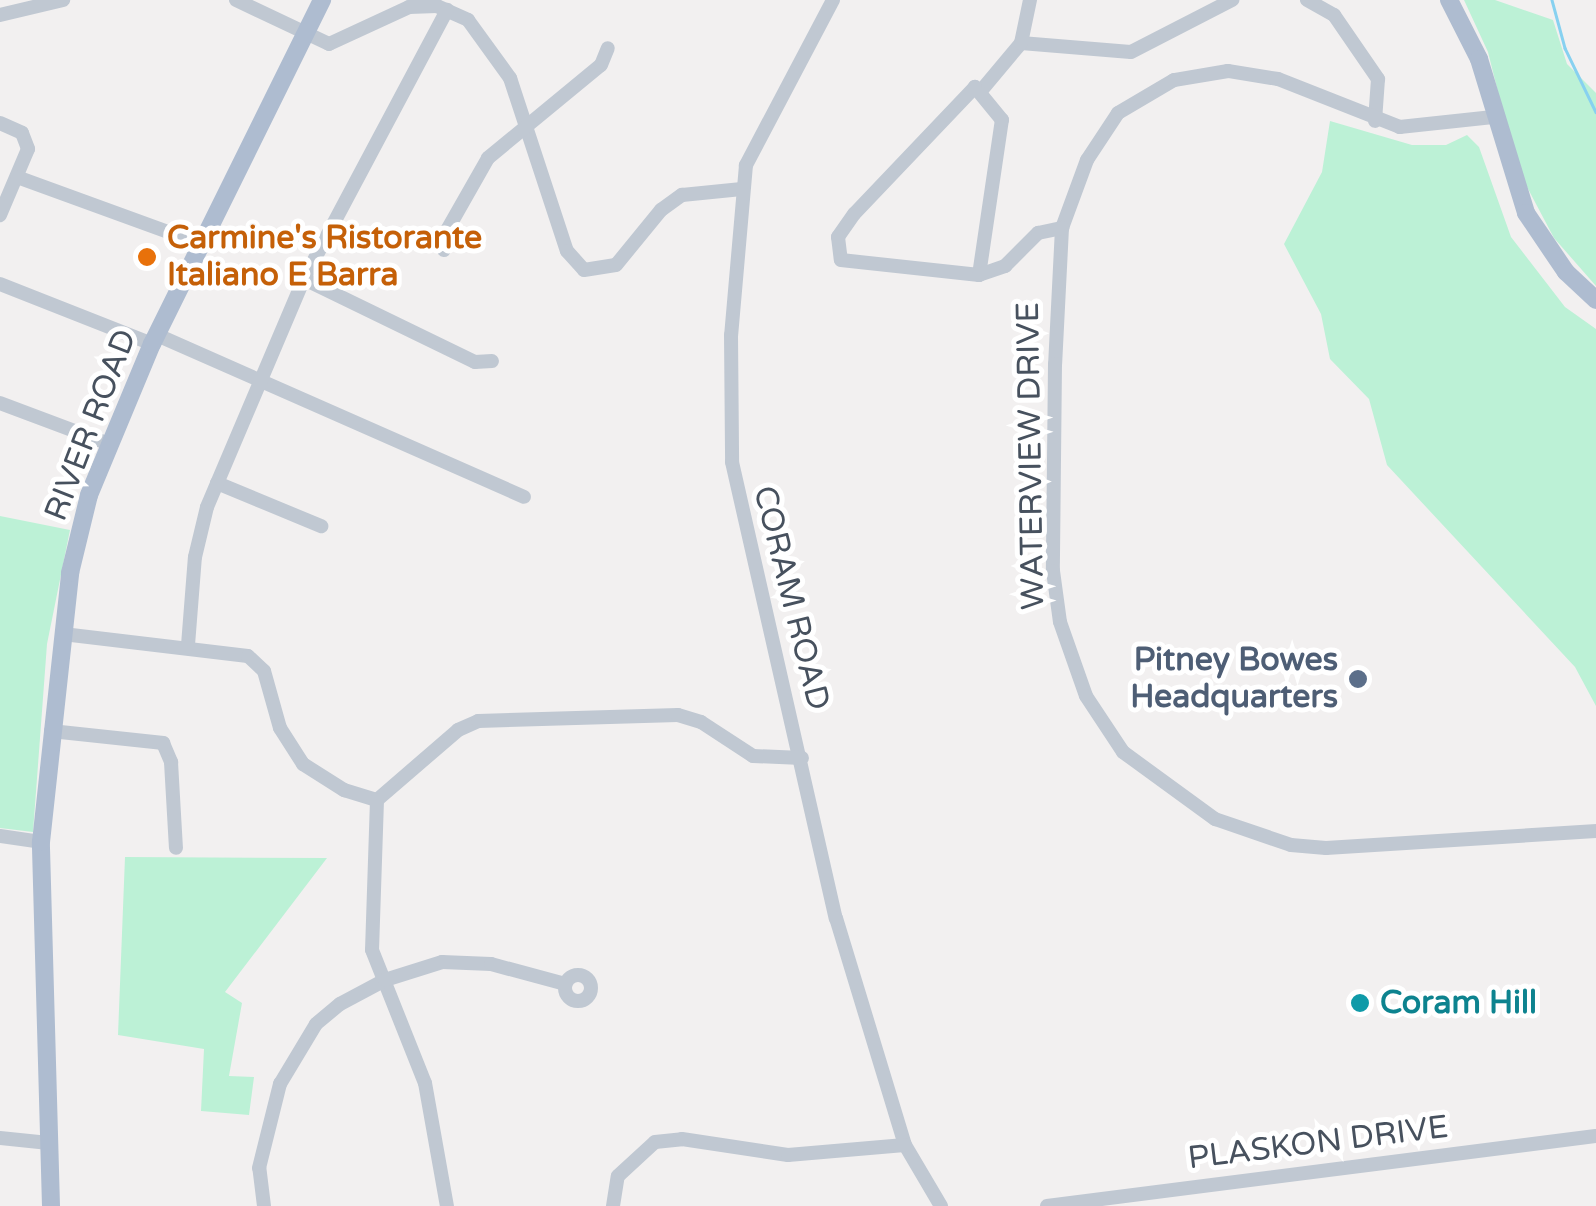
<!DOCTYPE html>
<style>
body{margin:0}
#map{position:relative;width:1596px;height:1206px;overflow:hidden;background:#f2f0f0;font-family:"Varela Round",sans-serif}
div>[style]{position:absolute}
.green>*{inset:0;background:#bcf1d6}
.stream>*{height:2.5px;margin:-1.25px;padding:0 1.25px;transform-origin:1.25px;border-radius:1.25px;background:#87d1f0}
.minor>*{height:14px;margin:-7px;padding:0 7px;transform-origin:7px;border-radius:7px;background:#c0c8d2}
.minor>.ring{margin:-7px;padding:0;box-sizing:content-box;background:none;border:14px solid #c0c8d2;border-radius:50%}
.major>*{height:18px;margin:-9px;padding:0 9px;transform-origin:9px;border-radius:9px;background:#aebcd0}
.dots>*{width:28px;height:28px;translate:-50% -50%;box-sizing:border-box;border:5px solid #fff;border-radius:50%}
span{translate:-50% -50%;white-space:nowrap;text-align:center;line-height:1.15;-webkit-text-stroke:10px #fff;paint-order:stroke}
.food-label{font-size:32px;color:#c56008;font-weight:700}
.left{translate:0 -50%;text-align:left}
.street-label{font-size:32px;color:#47515e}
.service-label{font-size:32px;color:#4e5e75;font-weight:700}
.right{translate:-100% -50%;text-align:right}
.culture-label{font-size:32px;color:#0d838f;font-weight:700}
</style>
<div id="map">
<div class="green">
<i style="clip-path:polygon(1464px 0,1495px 0,1553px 20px,1567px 64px,1596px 93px,1596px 286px,1554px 238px,1517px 168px,1488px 52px)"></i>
<i style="clip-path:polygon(1330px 121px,1412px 145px,1446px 145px,1467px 135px,1479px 147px,1511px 237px,1565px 307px,1596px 329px,1596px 706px,1575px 667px,1387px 465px,1369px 399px,1330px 359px,1321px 314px,1284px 244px,1322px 172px)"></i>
<i style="clip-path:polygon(0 516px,70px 530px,47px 644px,33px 832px,0 828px)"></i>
<i style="clip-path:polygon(125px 857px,327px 858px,225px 992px,242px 1003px,229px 1076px,254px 1077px,249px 1115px,201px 1111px,204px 1049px,118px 1035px)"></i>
</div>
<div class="stream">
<i style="left:1552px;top:0;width:50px;rotate:74.8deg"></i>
<i style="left:1565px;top:48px;width:71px;rotate:64.2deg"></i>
</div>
<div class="minor">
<i style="left:236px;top:0;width:103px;rotate:25.3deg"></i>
<i style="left:329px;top:44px;width:88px;rotate:-24.8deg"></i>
<i style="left:409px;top:7px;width:28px;rotate:-2deg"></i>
<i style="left:437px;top:6px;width:34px;rotate:24deg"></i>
<i style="left:468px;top:20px;width:72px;rotate:54.1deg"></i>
<i style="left:510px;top:78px;width:182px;rotate:71.8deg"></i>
<i style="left:567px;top:251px;width:25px;rotate:48deg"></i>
<i style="left:584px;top:270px;width:32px;rotate:-9deg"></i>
<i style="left:616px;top:265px;width:71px;rotate:-50.7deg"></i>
<i style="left:661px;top:210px;width:26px;rotate:-36deg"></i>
<i style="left:682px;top:195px;width:60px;rotate:-5.7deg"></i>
<i style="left:833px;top:0;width:187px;rotate:117.8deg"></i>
<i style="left:746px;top:165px;width:171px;rotate:95deg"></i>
<i style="left:731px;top:335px;width:127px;rotate:89.5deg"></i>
<i style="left:732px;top:462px;width:468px;rotate:77.2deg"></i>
<i style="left:836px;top:918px;width:237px;rotate:73.1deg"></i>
<i style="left:905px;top:1145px;width:71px;rotate:59.5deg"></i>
<i style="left:1307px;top:0;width:31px;rotate:29deg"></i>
<i style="left:1334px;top:15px;width:78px;rotate:55.5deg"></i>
<i style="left:1378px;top:79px;width:42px;rotate:94.1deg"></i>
<i style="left:0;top:15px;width:65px;rotate:-13.4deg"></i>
<i style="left:1021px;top:43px;width:110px;rotate:4.7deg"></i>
<i style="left:1131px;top:52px;width:114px;rotate:-27.2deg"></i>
<i style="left:980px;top:92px;width:64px;rotate:-50.1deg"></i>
<i style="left:1021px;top:43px;width:44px;rotate:-78.2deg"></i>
<i style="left:1493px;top:117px;width:94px;rotate:173.9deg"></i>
<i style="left:1400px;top:127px;width:131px;rotate:-158.5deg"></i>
<i style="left:1278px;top:79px;width:51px;rotate:-170.9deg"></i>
<i style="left:1228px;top:71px;width:55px;rotate:170.5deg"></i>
<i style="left:1174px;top:80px;width:65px;rotate:149.5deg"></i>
<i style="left:1118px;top:113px;width:56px;rotate:123.4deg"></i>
<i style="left:1087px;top:160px;width:72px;rotate:110.2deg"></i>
<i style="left:1062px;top:228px;width:136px;rotate:92.9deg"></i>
<i style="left:1055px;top:364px;width:207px;rotate:90.6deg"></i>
<i style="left:1053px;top:571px;width:51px;rotate:82.2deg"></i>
<i style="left:1060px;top:622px;width:78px;rotate:70.6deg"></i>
<i style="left:1086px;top:696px;width:67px;rotate:56.5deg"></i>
<i style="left:1123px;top:752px;width:114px;rotate:36.1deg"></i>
<i style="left:1215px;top:819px;width:80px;rotate:18.9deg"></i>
<i style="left:1291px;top:845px;width:35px;rotate:5deg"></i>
<i style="left:1326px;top:848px;width:271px;rotate:-3.6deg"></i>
<i style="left:0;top:123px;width:24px;rotate:24deg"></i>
<i style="left:22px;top:133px;width:17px;rotate:69deg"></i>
<i style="left:28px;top:149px;width:72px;rotate:113deg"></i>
<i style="left:17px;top:177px;width:193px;rotate:20deg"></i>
<i style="left:444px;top:250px;width:18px;rotate:-84deg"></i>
<i style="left:446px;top:232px;width:85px;rotate:-60.4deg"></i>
<i style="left:488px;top:158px;width:146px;rotate:-39.5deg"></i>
<i style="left:601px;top:65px;width:18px;rotate:-68deg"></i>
<i style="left:979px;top:275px;width:157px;rotate:-81.6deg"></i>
<i style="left:1002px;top:120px;width:43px;rotate:-129.3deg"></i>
<i style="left:975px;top:87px;width:175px;rotate:133.6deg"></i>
<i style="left:854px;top:214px;width:28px;rotate:125deg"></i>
<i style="left:838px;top:237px;width:23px;rotate:83deg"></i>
<i style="left:841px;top:260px;width:139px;rotate:6.2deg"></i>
<i style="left:979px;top:275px;width:28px;rotate:-19deg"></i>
<i style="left:1005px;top:266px;width:47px;rotate:-45deg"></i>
<i style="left:1038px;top:233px;width:25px;rotate:-12deg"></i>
<i style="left:304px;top:279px;width:190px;rotate:25.9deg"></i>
<i style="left:475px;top:362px;width:17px;rotate:-3deg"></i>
<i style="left:0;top:284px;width:163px;rotate:21.5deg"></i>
<i style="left:157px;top:335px;width:401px;rotate:23.8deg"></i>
<i style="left:0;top:403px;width:116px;rotate:20.6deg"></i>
<i style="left:217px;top:483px;width:113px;rotate:22.5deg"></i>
<i style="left:63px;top:634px;width:186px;rotate:6.8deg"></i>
<i style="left:248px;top:656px;width:22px;rotate:43deg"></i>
<i style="left:264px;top:671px;width:59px;rotate:74.3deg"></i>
<i style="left:280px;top:728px;width:43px;rotate:57.4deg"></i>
<i style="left:303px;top:764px;width:49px;rotate:32.4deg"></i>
<i style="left:344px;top:790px;width:34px;rotate:17deg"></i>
<i style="left:377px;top:800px;width:107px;rotate:-40.8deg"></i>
<i style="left:458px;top:730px;width:22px;rotate:-24deg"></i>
<i style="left:478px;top:721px;width:200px;rotate:-1.7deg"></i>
<i style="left:678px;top:715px;width:24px;rotate:17deg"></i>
<i style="left:701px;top:722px;width:62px;rotate:33.2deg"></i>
<i style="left:753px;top:756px;width:49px;rotate:2.3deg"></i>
<i style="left:188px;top:645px;width:88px;rotate:-85.5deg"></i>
<i style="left:195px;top:557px;width:51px;rotate:-76.5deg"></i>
<i style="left:207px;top:507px;width:248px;rotate:-67deg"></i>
<i style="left:304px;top:279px;width:305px;rotate:-62deg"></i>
<i style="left:51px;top:731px;width:113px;rotate:6.1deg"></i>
<i style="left:163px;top:743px;width:21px;rotate:67deg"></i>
<i style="left:171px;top:762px;width:86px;rotate:86.7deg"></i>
<i style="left:377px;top:800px;width:150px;rotate:91.9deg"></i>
<i style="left:372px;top:950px;width:143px;rotate:68.3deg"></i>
<i style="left:425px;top:1083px;width:125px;rotate:79.9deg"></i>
<i style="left:0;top:836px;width:41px;rotate:8.3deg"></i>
<i class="ring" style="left:565px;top:975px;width:12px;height:12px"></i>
<i style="left:0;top:1138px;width:49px;rotate:5.8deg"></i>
<i style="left:264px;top:1206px;width:38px;rotate:-97deg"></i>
<i style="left:259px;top:1168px;width:87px;rotate:-76deg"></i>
<i style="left:280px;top:1084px;width:70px;rotate:-59deg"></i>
<i style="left:316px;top:1024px;width:31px;rotate:-40deg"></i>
<i style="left:340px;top:1004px;width:51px;rotate:-28.1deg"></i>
<i style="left:385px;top:980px;width:60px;rotate:-17.5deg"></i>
<i style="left:442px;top:962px;width:49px;rotate:2.3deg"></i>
<i style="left:491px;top:964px;width:77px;rotate:15.1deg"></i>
<i style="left:613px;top:1206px;width:30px;rotate:-81deg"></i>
<i style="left:618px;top:1176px;width:50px;rotate:-42.6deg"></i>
<i style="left:655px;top:1142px;width:27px;rotate:-6deg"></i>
<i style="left:682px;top:1139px;width:107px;rotate:8.6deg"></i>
<i style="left:788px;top:1155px;width:117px;rotate:-4.9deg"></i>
<i style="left:1047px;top:1206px;width:553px;rotate:-7.27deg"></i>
</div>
<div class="major">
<i style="left:1449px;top:0;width:66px;rotate:63deg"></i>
<i style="left:1479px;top:59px;width:161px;rotate:73deg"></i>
<i style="left:1526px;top:213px;width:71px;rotate:55.9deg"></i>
<i style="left:1566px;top:272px;width:41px;rotate:43deg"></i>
<i style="left:51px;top:1206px;width:364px;rotate:-91.6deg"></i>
<i style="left:41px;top:842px;width:271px;rotate:-83.8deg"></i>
<i style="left:70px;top:573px;width:80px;rotate:-76.3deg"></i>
<i style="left:89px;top:495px;width:164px;rotate:-67.4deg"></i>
<i style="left:152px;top:344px;width:384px;rotate:-63.7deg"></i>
</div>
<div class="dots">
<i style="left:147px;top:257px;background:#e8710a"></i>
<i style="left:1358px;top:679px;background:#5c6f8a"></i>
<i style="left:1360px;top:1003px;background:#0f9aa8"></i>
</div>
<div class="food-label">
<span class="left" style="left:167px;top:257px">Carmine's Ristorante<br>Italiano E Barra</span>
</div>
<div class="street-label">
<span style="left:91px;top:425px;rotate:-69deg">RIVER ROAD</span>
<span style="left:1031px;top:456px;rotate:-91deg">WATERVIEW DRIVE</span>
<span style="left:791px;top:598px;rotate:76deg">CORAM ROAD</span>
<span style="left:1318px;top:1143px;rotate:-7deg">PLASKON DRIVE</span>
</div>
<div class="service-label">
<span class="right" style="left:1338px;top:679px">Pitney Bowes<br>Headquarters</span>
</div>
<div class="culture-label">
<span class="left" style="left:1380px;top:1003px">Coram Hill</span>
</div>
</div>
